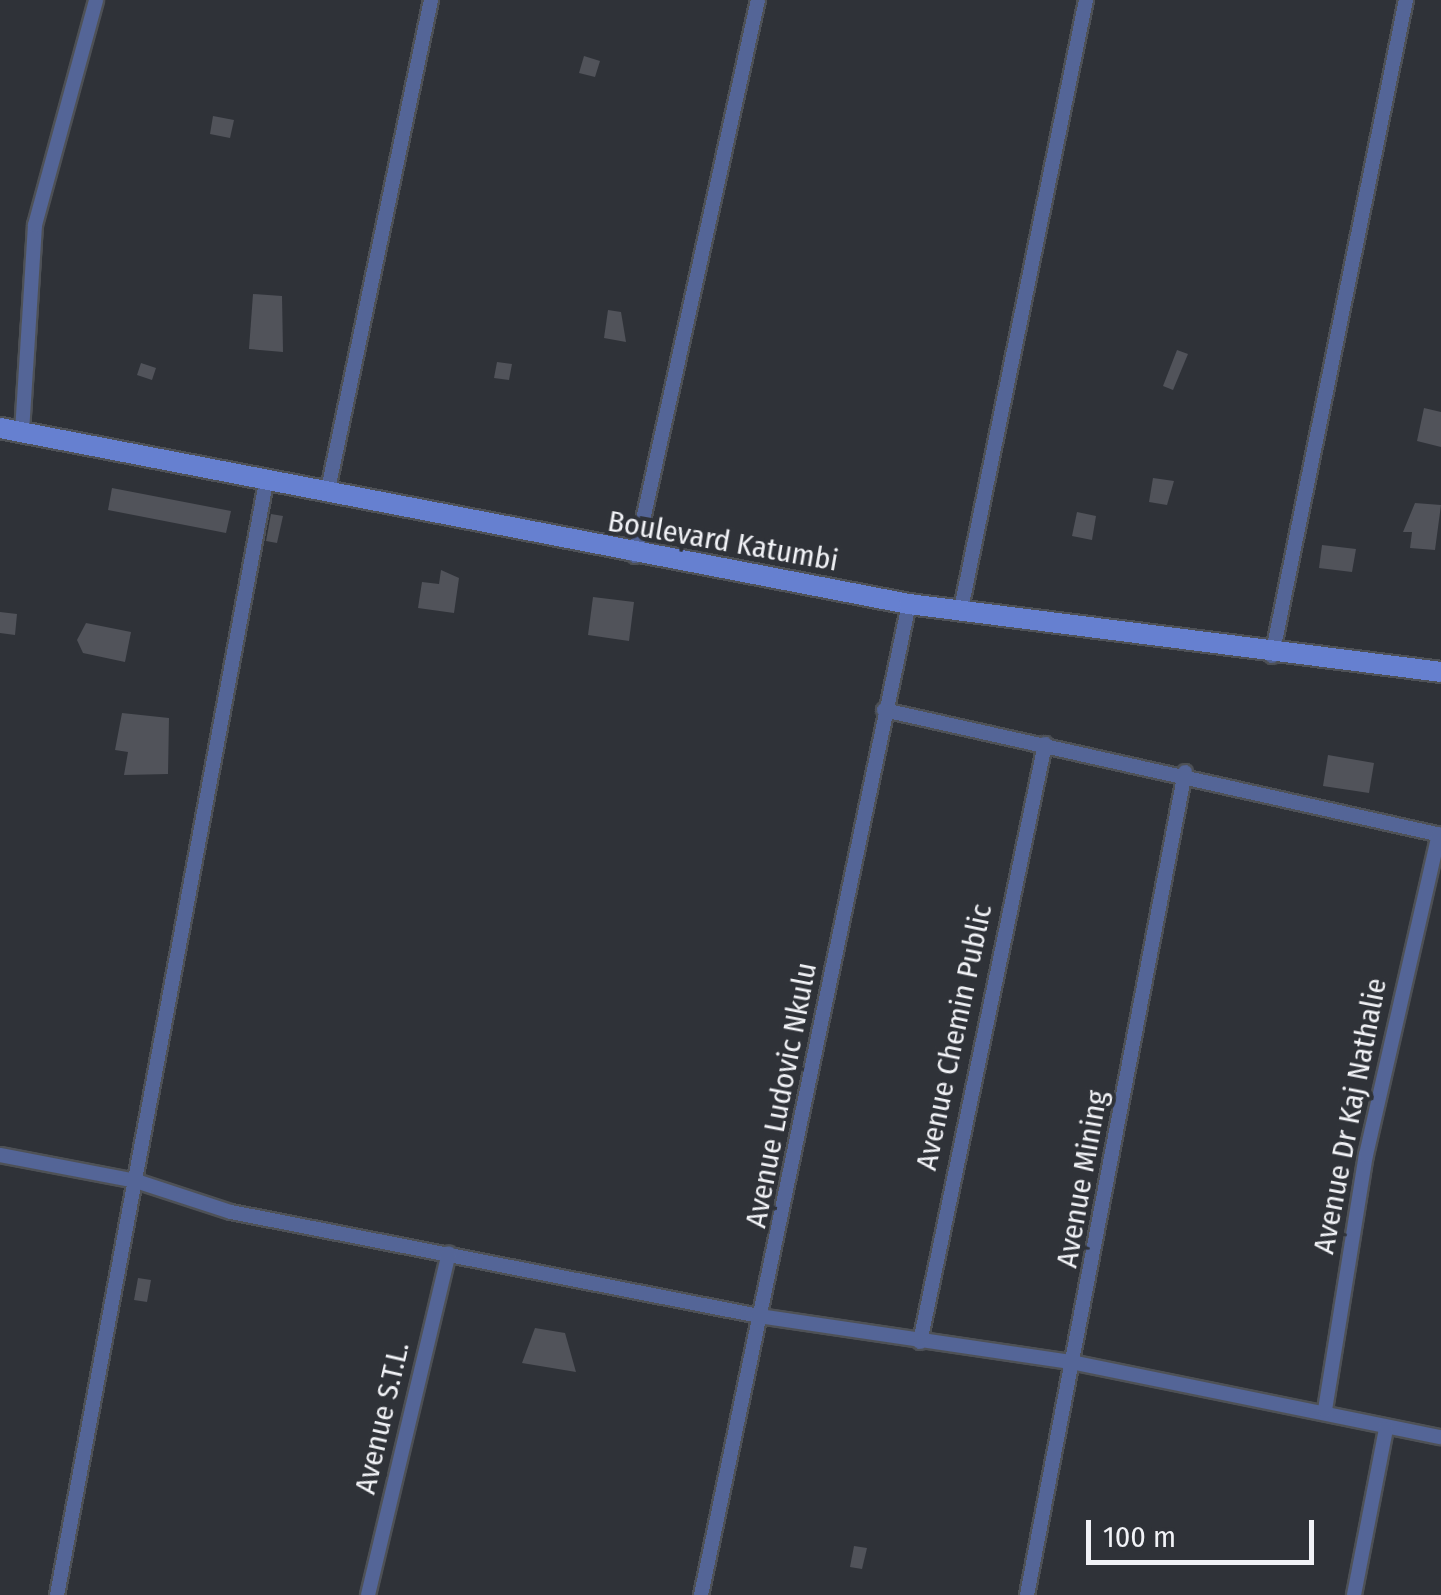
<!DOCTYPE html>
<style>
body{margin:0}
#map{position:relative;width:1441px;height:1595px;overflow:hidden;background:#2f3238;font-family:"Fira Sans Condensed",sans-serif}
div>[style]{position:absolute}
.building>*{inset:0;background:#51535a}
.roads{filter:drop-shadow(2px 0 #4e5156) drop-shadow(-2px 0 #4e5156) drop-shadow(0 2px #4e5156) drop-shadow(0 -2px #4e5156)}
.street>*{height:14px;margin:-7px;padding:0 7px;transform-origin:7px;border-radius:7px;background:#546597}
.secondary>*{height:20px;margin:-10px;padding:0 10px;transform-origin:10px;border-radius:10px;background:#6680d0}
span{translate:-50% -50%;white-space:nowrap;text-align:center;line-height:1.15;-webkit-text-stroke:8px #2f3238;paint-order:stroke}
.street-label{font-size:30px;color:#f1f2f6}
.scale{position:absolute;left:1086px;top:1520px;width:228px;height:45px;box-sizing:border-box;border:5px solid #f1f2f6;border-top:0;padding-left:12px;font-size:30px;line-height:35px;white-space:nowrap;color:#f1f2f6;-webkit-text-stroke:8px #2f3238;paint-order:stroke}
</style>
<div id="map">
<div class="building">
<i style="clip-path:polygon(584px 56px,600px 61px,595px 77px,579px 73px)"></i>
<i style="clip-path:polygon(213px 116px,234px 120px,230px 138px,210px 134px)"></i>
<i style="clip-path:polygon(253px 294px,282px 296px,283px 352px,249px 349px)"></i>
<i style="clip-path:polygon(608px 310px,621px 312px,626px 342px,604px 338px)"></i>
<i style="clip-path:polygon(1177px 350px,1188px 354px,1173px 390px,1163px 386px)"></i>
<i style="clip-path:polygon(497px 362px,512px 364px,509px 380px,494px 378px)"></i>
<i style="clip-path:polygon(141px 363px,156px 368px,152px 380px,137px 375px)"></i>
<i style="clip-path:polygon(1424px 408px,1441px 412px,1441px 447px,1417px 441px)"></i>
<i style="clip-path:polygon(1153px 478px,1174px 481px,1167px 505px,1149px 502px)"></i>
<i style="clip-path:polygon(112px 488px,231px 511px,226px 533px,108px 510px)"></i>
<i style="clip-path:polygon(1415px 503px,1441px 505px,1435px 550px,1410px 548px,1412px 532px,1403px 532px)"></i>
<i style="clip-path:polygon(1077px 512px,1096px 516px,1092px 540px,1072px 536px)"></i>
<i style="clip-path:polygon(271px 514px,283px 516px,277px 543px,266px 541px)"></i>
<i style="clip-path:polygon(1322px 545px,1356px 549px,1352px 572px,1319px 568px)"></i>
<i style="clip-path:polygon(441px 570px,459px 578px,454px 613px,418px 608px,422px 582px,439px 584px)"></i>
<i style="clip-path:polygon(593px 597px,634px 602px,629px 641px,588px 635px)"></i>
<i style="clip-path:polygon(0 612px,17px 614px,15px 635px,0 633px)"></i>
<i style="clip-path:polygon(86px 623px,131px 632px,125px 662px,83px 653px,77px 640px)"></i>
<i style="clip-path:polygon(122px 713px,169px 718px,168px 774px,124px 775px,128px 752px,115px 750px)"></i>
<i style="clip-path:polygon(1328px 755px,1374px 763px,1369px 793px,1323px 786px)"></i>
<i style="clip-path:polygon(138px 1278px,151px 1280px,147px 1302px,134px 1300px)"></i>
<i style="clip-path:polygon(535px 1328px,565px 1333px,576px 1372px,522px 1363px)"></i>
<i style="clip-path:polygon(854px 1546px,867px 1548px,862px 1569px,850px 1567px)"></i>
</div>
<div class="roads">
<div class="street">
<i style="left:22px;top:432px;width:207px;rotate:-86.4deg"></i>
<i style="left:35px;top:225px;width:233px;rotate:-74.8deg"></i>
<i style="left:327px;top:494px;width:505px;rotate:-78.11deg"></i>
<i style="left:635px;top:556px;width:569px;rotate:-77.53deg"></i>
<i style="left:961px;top:609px;width:622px;rotate:-78.4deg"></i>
<i style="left:1272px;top:656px;width:670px;rotate:-78.46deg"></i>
<i style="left:884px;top:710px;width:571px;rotate:12.65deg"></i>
<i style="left:0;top:1155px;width:138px;rotate:10.8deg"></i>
<i style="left:136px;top:1181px;width:100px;rotate:18.1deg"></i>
<i style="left:231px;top:1212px;width:538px;rotate:11.14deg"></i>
<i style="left:759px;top:1316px;width:320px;rotate:8.4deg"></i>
<i style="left:1076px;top:1363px;width:372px;rotate:11.5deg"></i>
<i style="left:920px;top:1342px;width:611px;rotate:-78.19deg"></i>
<i style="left:1325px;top:1410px;width:258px;rotate:-80.9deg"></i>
<i style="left:1366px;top:1155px;width:329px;rotate:-77.2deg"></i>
<i style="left:57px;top:1595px;width:1132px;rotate:-79.36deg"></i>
<i style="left:368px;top:1595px;width:351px;rotate:-76.7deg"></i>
<i style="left:701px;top:1595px;width:1013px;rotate:-78.15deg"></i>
<i style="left:1027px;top:1595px;width:838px;rotate:-79.13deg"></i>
<i style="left:1354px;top:1595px;width:169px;rotate:-79.1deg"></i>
</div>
<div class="secondary">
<i style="left:0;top:428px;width:926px;rotate:10.96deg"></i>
<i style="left:909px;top:604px;width:536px;rotate:7.28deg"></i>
</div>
</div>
<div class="street-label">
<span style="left:723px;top:541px;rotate:10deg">Boulevard Katumbi</span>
<span style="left:954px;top:1037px;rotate:-78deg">Avenue Chemin Public</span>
<span style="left:781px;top:1095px;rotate:-79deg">Avenue Ludovic Nkulu</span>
<span style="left:1350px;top:1116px;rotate:-79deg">Avenue Dr Kaj Nathalie</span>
<span style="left:1082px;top:1179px;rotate:-80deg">Avenue Mining</span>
<span style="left:382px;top:1418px;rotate:-77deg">Avenue S.T.L.</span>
</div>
<div class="scale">100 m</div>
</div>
